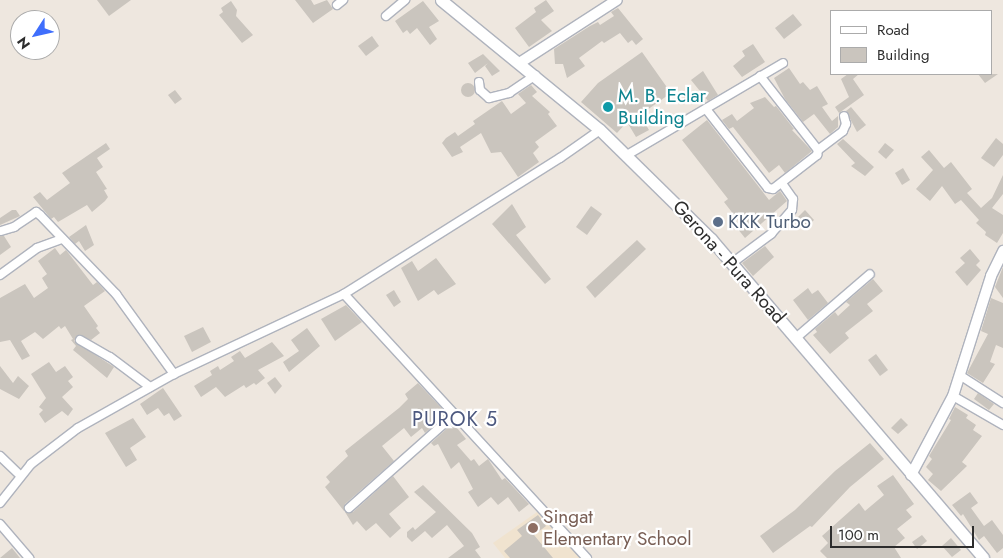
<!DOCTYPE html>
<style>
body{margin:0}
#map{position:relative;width:1003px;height:558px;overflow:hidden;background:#eee7df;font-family:Jost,sans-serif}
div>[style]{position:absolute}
.education>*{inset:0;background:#f0e3cf}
.building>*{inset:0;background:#cac5be}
.round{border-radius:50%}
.roads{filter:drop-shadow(1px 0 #afb3bd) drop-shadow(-1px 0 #afb3bd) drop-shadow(0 1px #afb3bd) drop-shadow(0 -1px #afb3bd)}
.minor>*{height:8px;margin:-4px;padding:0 4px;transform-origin:4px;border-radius:4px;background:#fff}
.tertiary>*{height:10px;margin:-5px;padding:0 5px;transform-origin:5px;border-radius:5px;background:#fff}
.secondary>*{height:11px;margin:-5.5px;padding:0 5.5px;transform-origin:5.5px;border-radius:5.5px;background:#fff}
.dots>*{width:14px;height:14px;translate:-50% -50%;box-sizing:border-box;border:2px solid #fff;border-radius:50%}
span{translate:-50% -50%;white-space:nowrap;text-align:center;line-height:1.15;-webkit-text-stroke:4.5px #fff;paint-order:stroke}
.culture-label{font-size:19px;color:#0d838f}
.left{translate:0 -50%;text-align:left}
.service-label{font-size:19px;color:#4e5e75}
.street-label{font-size:19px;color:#2d2d2d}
.education-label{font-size:19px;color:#785e54}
.neighbourhood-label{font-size:20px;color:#4c587f;letter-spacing:1px}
.legend{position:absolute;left:830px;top:10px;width:162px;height:65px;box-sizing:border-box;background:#fff;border:1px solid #ababab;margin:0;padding:6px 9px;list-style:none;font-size:15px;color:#2d2d2d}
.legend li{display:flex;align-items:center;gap:10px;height:25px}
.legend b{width:25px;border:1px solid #ababab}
.north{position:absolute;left:10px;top:10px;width:50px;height:50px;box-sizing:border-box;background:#fff;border:1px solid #ababab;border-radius:50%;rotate:235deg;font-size:14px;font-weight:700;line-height:20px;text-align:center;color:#2d2d2d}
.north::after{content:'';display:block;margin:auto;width:18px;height:22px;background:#3f6efc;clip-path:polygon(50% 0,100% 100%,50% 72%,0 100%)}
.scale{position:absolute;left:830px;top:526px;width:144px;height:22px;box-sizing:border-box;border:2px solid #2d2d2d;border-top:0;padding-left:6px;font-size:15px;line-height:18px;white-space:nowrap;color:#2d2d2d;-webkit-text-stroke:4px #fff;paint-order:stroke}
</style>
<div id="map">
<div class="education">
<i style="clip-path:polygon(537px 512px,581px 558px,505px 558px,493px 543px)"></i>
</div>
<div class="building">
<i style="clip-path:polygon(97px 0,131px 0,109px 16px)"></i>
<i style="clip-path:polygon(295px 0,311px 0,314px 5px,327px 0,333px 9px,313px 23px)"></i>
<i style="clip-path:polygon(546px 0,554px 11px,541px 20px,552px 31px,529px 47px,515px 28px,536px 12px,534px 8px)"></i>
<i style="clip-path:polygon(231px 1px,237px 10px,236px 16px,253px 35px,242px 43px,219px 15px,223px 12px,221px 8px)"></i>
<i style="clip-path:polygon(423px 1px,439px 21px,429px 27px,437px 39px,430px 45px,417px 28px,410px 34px,407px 30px,403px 33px,395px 21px)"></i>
<i style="clip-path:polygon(618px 8px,643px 39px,636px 45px,632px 40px,628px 43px,620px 33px,604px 43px,602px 41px,579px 58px,585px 66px,567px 78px,563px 64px,555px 64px,554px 49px,590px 26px,598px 22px,600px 25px,614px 16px,611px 12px)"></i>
<i style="clip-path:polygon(793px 14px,802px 25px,784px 39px,775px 28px)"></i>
<i style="clip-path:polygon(372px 36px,379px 46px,366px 56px,358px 46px)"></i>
<i style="clip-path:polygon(753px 44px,765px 62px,742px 77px,733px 66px,745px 56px,742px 51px)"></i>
<i style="clip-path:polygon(642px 52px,671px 93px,640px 115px,649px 130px,636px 137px,627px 122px,617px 133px,581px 102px,598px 83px)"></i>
<i style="clip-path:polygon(483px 54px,500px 71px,492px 76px,485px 66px,488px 63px,475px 73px,468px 63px)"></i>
<i style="clip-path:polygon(789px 68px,800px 84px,803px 82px,810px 90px,817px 86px,828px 104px,822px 107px,832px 121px,838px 116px,838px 127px,830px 134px,814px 114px,803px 122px,785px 99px,774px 78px)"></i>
<i style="clip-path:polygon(703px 71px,718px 95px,708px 101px,691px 80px)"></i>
<i style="clip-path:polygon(848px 74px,859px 74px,853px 79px,864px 95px,839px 113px,835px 107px,849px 97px,841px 79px)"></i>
<i style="clip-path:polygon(978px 74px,998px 74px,985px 83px)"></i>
<i class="round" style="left:461px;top:83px;width:14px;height:14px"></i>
<i style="clip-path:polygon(531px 85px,537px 92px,532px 96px,550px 112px,548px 114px,557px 126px,535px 142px,539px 147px,533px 153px,539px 162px,518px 177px,501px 152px,491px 153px,481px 133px,460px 147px,463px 152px,452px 157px,442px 143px,446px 138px,455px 132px,458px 136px,475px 124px,473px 121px,502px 101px,511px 114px,526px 103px,518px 94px)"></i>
<i style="clip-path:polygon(175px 90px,182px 99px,175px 104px,168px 95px)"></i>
<i style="clip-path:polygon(765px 97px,774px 107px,776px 106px,794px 129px,792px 130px,812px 151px,785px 173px,779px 165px,769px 173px,733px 127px,729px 129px,722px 120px,732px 114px,737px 121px,754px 108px,750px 103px)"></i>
<i style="clip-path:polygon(851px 107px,866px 125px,857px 132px,846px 111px)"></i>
<i style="clip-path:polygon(707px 120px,769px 200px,780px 191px,787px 201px,745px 238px,737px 228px,741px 224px,724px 202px,728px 199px,682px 140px)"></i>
<i style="clip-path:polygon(996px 138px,1003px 144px,1003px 155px,994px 167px,981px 158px)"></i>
<i style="clip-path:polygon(843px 139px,874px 167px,865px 176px,851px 166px,855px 163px,837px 144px)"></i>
<i style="clip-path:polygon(106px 143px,110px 149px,97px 158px,103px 167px,96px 172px,107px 189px,104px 190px,108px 197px,105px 201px,92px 212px,87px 205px,58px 222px,54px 217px,51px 219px,33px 197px,40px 192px,47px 200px,70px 183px,62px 173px)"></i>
<i style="clip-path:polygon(885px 143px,894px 150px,886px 159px,878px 152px)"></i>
<i style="clip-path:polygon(929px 150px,944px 168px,951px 162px,972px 189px,967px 193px,981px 208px,992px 198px,1003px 175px,1003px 194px,992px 208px,1003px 215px,1003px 233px,997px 243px,985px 235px,986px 232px,976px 223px,979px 220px,961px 200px,955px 204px,942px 186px,930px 201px,916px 189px,933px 170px,921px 157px)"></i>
<i style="clip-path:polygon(903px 168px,910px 180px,902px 185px,895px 173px)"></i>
<i style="clip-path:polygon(512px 204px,526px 227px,516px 235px,551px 279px,545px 284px,492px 224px)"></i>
<i style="clip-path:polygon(591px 206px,602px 214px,587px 235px,576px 227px)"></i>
<i style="clip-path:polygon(12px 210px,16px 210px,20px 216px,0 225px,0 218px)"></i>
<i style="clip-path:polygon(805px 210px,814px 220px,805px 228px,796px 219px)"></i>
<i style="clip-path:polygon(86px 225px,94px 245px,85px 251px,79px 241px,75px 244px,69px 237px)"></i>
<i style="clip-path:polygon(0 236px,4px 236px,11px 247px,0 255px)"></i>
<i style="clip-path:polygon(637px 240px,646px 249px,595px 298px,586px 287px)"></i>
<i style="clip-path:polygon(765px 246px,774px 257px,753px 276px,742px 263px)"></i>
<i style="clip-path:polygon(55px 248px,60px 255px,66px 250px,93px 285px,97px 282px,105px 291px,84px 306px,98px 326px,96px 328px,100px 333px,91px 340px,78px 335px,74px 341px,114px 367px,107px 378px,73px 350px,76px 346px,71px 340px,73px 339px,65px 326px,61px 329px,59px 326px,43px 339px,35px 332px,21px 341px,30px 356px,22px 360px,10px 340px,0 342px,0 298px,25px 284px,34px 298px,48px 288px,42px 278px,47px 274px,38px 261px)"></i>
<i style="clip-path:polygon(970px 249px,980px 261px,976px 265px,981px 270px,967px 286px,955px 272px,965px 263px,960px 258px)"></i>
<i style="clip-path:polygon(436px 258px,456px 284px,438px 295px,434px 290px,418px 301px,401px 268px,412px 261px,418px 271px)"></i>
<i style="clip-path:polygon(1003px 267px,1003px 298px,995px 287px)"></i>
<i style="clip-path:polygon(873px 279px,883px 291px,867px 304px,873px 311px,845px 333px,849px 338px,830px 354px,813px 335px,817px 332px,815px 329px,835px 312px,838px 316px,850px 305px,846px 302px)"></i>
<i style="clip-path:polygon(808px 288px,812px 294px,818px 290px,828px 303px,808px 320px,793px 300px)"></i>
<i style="clip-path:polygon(394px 290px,401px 302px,394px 307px,386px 295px)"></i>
<i style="clip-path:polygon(991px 298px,1003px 303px,1003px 348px,996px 345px,990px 362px,995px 364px,983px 383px,967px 373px,988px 334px,981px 331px)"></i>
<i style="clip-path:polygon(346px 305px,362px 322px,335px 341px,321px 319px)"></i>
<i style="clip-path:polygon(203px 327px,211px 342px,192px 352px,184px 336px)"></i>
<i style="clip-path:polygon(307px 328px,320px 346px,289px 372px,283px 362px,299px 351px,291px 340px)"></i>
<i style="clip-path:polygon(272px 342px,284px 356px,258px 370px,265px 378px,256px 385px,254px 383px,246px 388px,244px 385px,225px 397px,216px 387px,201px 397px,194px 386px,212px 375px,210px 371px,218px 366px,220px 370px,234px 361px,231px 357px,240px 351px,245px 358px)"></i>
<i style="clip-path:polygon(876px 354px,888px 370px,880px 376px,868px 360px)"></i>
<i style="clip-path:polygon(49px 362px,56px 372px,65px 366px,73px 377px,68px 381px,73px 387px,62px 397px,73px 409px,68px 416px,62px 411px,45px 423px,39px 414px,43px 410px,39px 407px,46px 398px,31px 374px)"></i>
<i style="clip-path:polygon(0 366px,13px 383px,18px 376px,29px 386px,19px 399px,0 389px)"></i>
<i style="clip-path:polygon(275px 377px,282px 386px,275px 394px,267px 383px)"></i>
<i style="clip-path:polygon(418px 383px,447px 414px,425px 433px,422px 428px,411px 437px,404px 428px,382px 446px,394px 461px,345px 504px,344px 511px,325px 487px,330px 482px,326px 477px,348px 456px,345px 451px,399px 408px,408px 399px,405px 394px)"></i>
<i style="clip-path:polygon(163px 388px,182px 416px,174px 421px,169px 413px,164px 416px,158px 408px,147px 415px,140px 404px)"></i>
<i style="clip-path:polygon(978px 393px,994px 404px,989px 410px,974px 399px)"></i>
<i style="clip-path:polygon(955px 407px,968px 415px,966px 418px,976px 425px,973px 430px,982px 436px,962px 462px,967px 466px,941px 491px,928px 480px,933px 474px,926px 467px,932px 459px,929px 456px,951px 420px,949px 419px)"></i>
<i style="clip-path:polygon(133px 418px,146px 437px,130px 448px,137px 460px,126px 467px,105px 433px)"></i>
<i style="clip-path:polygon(901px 418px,908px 425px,898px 434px,891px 428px)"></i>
<i style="clip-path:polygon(453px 423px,466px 439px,457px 445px,471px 461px,474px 459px,479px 466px,488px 459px,502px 480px,505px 478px,529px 504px,519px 512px,508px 497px,498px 505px,491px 497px,478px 507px,468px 492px,473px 489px,459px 462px,451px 469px,438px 444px,434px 446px,431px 443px)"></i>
<i style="clip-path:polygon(870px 443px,884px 459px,850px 487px,812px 527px,810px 526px,773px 553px,760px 536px,795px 510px,835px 471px)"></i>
<i style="clip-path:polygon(893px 475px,914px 504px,906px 510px,912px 517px,897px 529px,905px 538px,894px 547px,901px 558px,827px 558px,820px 551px,828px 543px,822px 536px,859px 503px,865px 511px,884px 495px,877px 486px)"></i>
<i style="clip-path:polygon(393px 476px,409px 497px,389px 514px,401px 528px,390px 538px,376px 523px,366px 531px,357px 521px,353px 525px,345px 512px,353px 512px)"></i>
<i style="clip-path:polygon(423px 485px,472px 533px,480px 547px,475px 550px,481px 558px,448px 558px,464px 546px,447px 525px,432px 538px,425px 531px,412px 542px,407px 537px,407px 532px,413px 527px,415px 530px,436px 512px,414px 492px)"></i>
<i style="clip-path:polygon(970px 492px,978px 503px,971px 508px,984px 526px,992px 520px,1003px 535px,1003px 548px,997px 553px,984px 536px,979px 540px,963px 514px,961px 516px,952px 505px)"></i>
<i style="clip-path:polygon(538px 515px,546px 526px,534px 535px,553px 558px,510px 558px,504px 551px,522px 536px,517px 530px)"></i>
<i style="clip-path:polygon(922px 535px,927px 541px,917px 549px,912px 542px)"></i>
<i style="clip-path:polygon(951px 538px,961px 550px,952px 557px,942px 546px)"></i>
<i style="clip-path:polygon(12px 548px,20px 558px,0 558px)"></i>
</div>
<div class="roads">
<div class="minor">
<i style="left:337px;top:5px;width:8px;rotate:-40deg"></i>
<i style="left:386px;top:16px;width:25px;rotate:-40deg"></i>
<i style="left:479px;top:82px;width:8px;rotate:83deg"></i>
<i style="left:480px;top:90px;width:12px;rotate:42deg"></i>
<i style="left:489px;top:98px;width:21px;rotate:-14deg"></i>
<i style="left:509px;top:93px;width:32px;rotate:-34deg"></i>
<i style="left:706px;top:109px;width:100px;rotate:51.9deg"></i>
<i style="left:768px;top:188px;width:5px;rotate:11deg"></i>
<i style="left:773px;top:189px;width:56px;rotate:-37.7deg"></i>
<i style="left:817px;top:155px;width:5px;rotate:-79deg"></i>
<i style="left:818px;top:150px;width:94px;rotate:-128.1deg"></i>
<i style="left:818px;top:150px;width:31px;rotate:-37deg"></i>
<i style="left:843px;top:131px;width:8px;rotate:-67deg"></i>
<i style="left:846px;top:124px;width:8px;rotate:-104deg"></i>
<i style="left:627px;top:155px;width:181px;rotate:-30.5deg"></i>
<i style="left:1px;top:231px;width:14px;rotate:-17deg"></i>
<i style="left:14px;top:227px;width:27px;rotate:-34deg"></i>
<i style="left:36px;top:212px;width:5px;rotate:37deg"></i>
<i style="left:40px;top:215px;width:110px;rotate:46.1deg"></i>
<i style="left:116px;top:294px;width:99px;rotate:54.1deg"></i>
<i style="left:732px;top:263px;width:49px;rotate:-36.6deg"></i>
<i style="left:771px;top:234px;width:32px;rotate:-49deg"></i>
<i style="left:792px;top:210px;width:11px;rotate:-85deg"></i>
<i style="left:793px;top:199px;width:19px;rotate:-125deg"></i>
<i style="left:0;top:275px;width:46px;rotate:-36.1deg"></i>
<i style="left:37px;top:248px;width:27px;rotate:-20deg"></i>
<i style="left:344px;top:294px;width:359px;rotate:47.4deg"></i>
<i style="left:797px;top:337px;width:96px;rotate:-40.8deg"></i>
<i style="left:80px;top:340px;width:34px;rotate:30deg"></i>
<i style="left:110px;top:357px;width:50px;rotate:36.9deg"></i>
<i style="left:961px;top:376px;width:50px;rotate:32.7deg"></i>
<i style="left:953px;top:396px;width:58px;rotate:30.1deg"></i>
<i style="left:0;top:456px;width:28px;rotate:44deg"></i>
<i style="left:0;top:503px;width:50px;rotate:-51.5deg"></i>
<i style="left:31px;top:464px;width:59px;rotate:-37.5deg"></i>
<i style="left:78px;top:428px;width:110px;rotate:-29.4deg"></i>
<i style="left:174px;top:374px;width:188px;rotate:-25.2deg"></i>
<i style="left:344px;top:294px;width:255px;rotate:-32.2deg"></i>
<i style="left:560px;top:158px;width:49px;rotate:-35deg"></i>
<i style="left:349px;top:508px;width:142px;rotate:-41.6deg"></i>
<i style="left:0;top:524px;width:45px;rotate:49.5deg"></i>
</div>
<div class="tertiary">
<i style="left:521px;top:62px;width:114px;rotate:-32.9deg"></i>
<i style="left:911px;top:475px;width:89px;rotate:-62deg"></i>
<i style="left:953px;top:396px;width:126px;rotate:-72.4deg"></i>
<i style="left:991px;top:276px;width:28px;rotate:-64deg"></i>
</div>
<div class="secondary">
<i style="left:441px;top:0;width:205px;rotate:39.3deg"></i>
<i style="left:600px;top:130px;width:156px;rotate:44.5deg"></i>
<i style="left:711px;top:239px;width:419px;rotate:49.5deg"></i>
</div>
</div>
<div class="dots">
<i style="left:608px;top:107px;background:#0f9aa8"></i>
<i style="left:718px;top:222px;background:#5c6f8a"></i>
<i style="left:533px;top:528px;background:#8d6e63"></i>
</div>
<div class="culture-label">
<span class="left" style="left:618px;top:107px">M. B. Eclar<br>Building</span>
</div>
<div class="service-label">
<span class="left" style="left:728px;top:222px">KKK Turbo</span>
</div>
<div class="street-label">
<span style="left:729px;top:262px;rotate:48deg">Gerona - Pura Road</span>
</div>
<div class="education-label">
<span class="left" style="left:543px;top:528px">Singat<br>Elementary School</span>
</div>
<div class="neighbourhood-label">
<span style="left:455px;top:419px">PUROK 5</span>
</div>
<ul class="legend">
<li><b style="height:6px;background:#fff"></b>Road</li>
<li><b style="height:14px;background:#cac5be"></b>Building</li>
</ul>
<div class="north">N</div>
<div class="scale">100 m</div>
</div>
